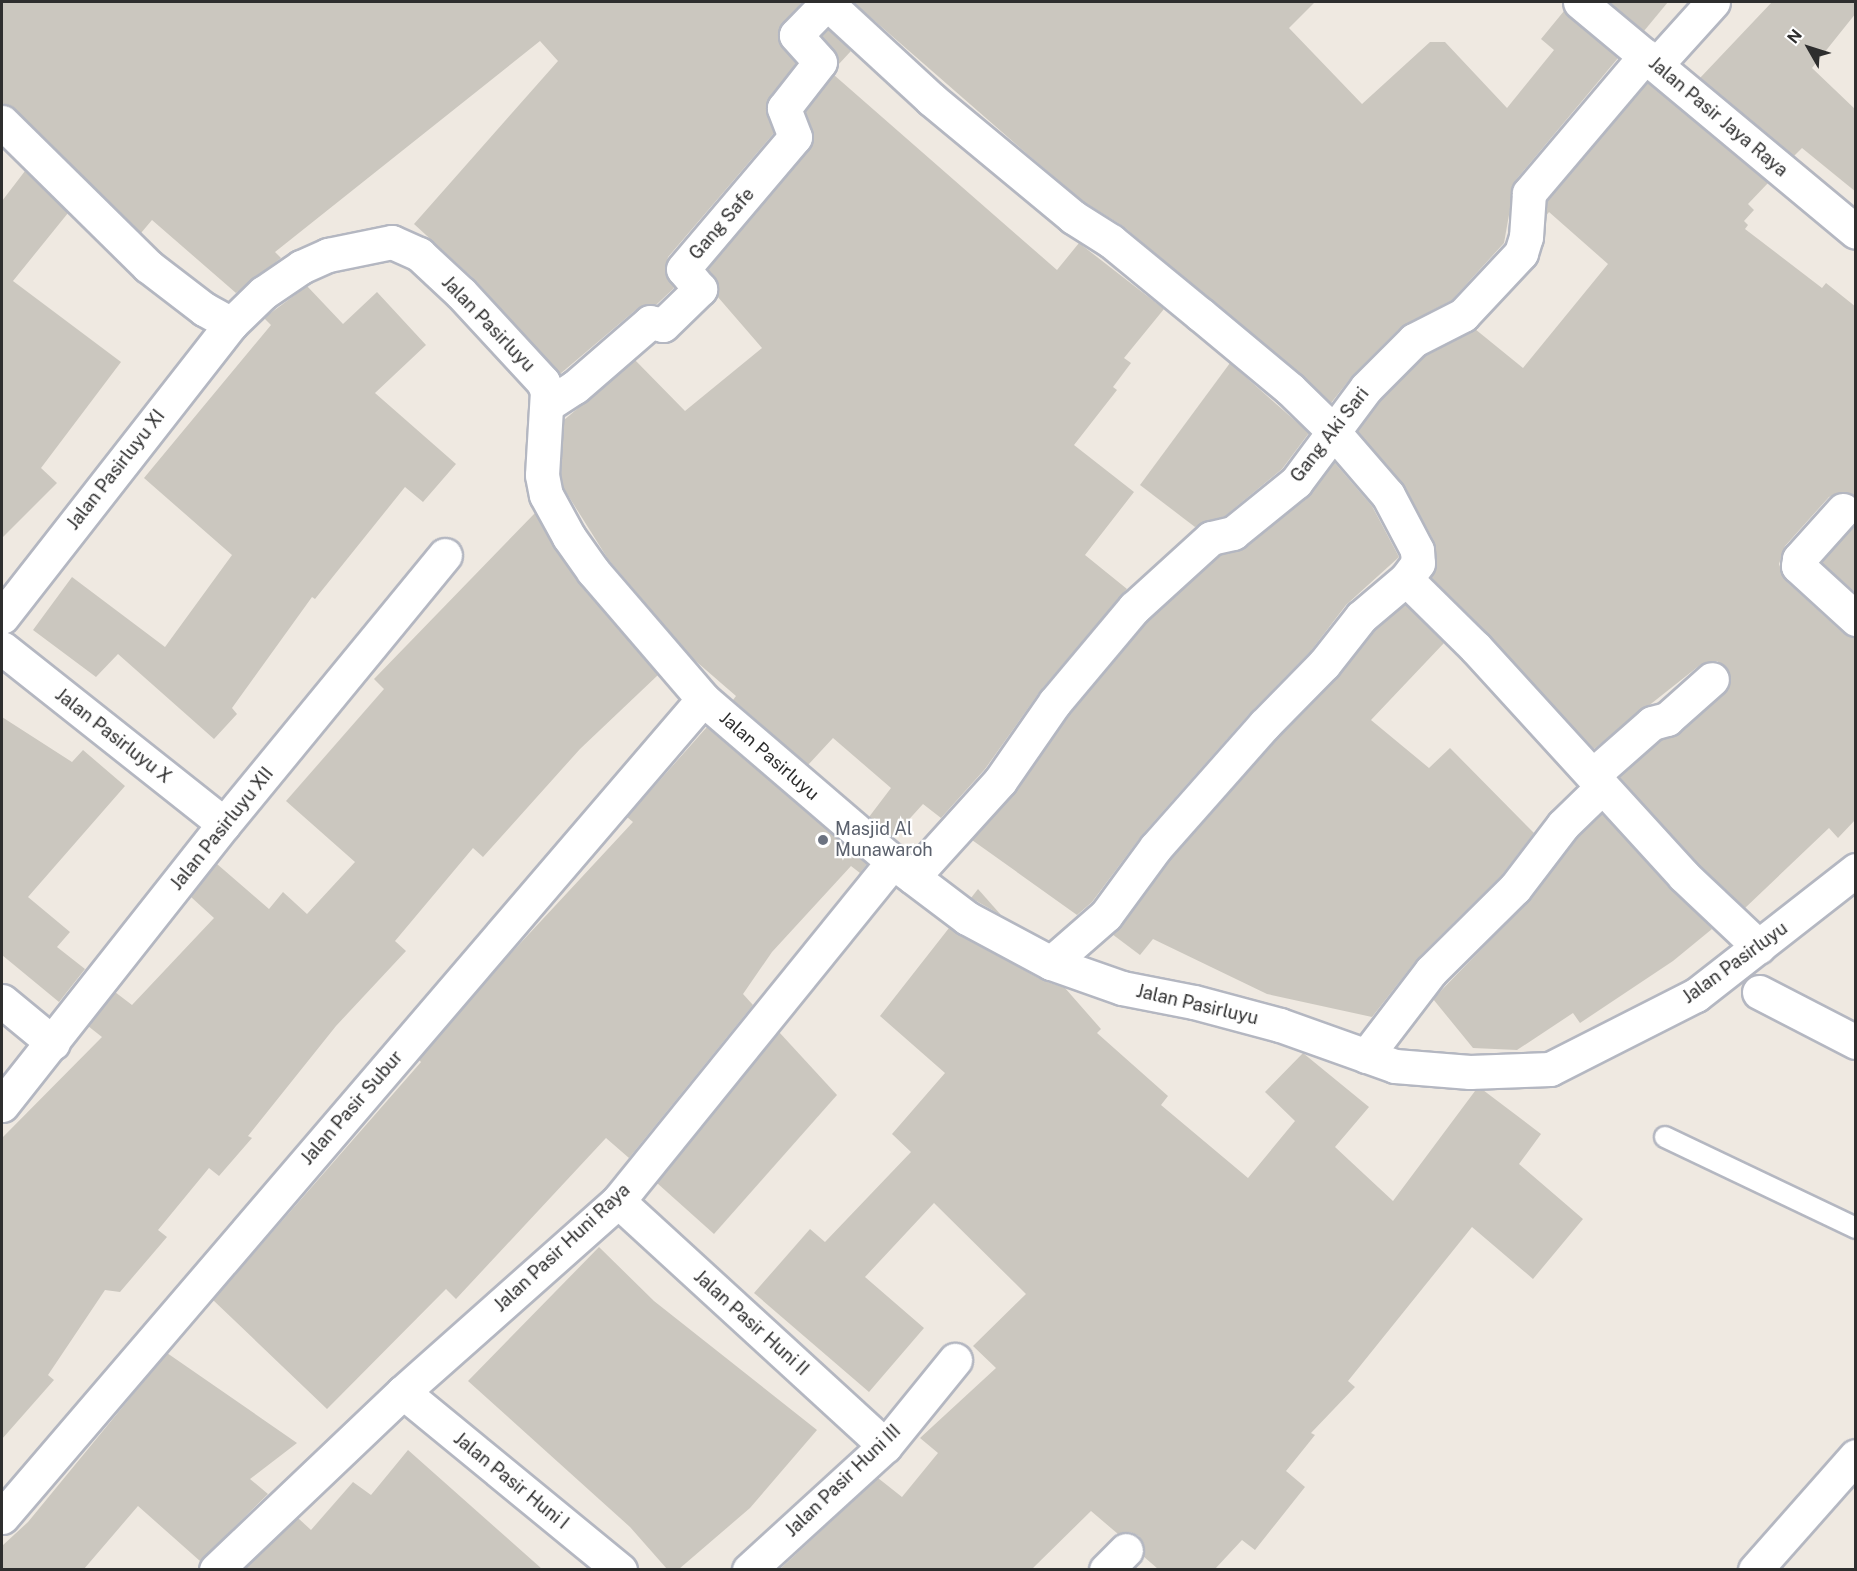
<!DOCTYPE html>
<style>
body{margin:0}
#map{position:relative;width:1857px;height:1571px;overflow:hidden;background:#efe9e1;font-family:"Public Sans",sans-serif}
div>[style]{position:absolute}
.building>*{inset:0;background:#cbc7bf}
.roads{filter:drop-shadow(2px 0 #b4b7c1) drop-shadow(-2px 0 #b4b7c1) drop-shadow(0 2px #b4b7c1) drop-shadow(0 -2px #b4b7c1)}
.service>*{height:20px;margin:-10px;padding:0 10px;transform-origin:10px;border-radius:10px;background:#fff}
.minor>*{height:33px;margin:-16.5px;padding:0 16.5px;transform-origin:16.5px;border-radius:16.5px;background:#fff}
.dots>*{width:16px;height:16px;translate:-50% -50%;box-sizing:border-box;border:3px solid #fff;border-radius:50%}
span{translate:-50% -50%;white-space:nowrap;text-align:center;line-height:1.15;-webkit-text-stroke:4.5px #fff;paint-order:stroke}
.street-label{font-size:18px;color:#2e2e2e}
.worship-label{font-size:18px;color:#5b616d}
.left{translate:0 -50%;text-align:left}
.frame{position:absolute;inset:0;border:3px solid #2e2e2e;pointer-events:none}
.north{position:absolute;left:1779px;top:18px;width:60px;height:60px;-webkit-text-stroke:4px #fff;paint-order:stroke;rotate:309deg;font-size:16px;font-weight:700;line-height:24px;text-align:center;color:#2e2e2e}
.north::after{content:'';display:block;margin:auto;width:21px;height:27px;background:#2e2e2e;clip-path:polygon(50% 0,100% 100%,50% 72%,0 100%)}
</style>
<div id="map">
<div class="building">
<i style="clip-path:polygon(2px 2px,802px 2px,778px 31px,782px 47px,796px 63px,766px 105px,774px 133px,668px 257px,665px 273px,674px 288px,657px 304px,638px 308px,560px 374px,475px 280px,414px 224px,558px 61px,540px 41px,275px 252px,281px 258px,236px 293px,152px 220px,141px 233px,15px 109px,2px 103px)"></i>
<i style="clip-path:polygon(853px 2px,1315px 2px,1289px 28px,1362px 104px,1430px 42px,1445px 42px,1507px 108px,1554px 50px,1541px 39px,1564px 11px,1618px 58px,1515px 181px,1504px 243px,1452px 300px,1401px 327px,1353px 375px,1331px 403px,1123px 226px,1084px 202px,1026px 153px)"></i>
<i style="clip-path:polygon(1609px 2px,1668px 2px,1644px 31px)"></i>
<i style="clip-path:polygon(1772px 2px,1856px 2px,1856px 13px,1812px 68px,1856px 110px,1856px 192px,1802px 148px,1794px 156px,1700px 78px)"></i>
<i style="clip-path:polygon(828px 29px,851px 51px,838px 65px,834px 50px,822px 36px)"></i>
<i style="clip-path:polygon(834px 75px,1057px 270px,1079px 243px,1164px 309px,1124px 358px,1131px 363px,1113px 387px,1117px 390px,1074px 445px,1134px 492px,1085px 555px,1127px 589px,1041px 690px,985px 769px,941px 818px,923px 804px,893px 837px,869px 817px,891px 788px,833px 738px,808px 765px,733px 700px,736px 696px,691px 657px,608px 559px,564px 489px,561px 474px,564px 420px,635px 360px,685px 411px,762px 348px,717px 296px,718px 285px,708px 269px,810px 149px,813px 131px,805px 111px)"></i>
<i style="clip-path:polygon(1647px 82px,1768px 183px,1748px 204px,1754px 210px,1744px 221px,1748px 225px,1745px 229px,1822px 288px,1826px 283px,1856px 307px,1856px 496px,1846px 492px,1829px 497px,1785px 546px,1779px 564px,1785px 580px,1843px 633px,1856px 637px,1856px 819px,1838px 838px,1829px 828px,1745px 908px,1697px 863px,1619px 777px,1661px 740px,1679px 733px,1724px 693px,1730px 684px,1726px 667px,1717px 661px,1700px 665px,1594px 749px,1431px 577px,1437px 562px,1434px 541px,1402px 483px,1357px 431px,1380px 400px,1425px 355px,1475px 329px,1523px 368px,1608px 264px,1549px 212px,1546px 216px,1547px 200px)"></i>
<i style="clip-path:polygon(25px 171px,68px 213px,13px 281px,121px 362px,41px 468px,57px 483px,2px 538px,2px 201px)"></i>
<i style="clip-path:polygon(307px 286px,343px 324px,377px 292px,426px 345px,375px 393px,456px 464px,423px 502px,405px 487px,315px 599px,312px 597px,232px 708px,237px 714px,214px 739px,118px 654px,96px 677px,33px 630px,72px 577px,165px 647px,232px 555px,144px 478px,271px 325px,264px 318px)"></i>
<i style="clip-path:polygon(1230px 363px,1309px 433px,1282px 469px,1225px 516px,1195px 527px,1140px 485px)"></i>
<i style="clip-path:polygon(1334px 462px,1372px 506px,1399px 557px,1346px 605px,1310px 652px,1250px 713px,1142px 835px,1092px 902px,1077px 915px,972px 840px,1014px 793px,1070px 713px,1148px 621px,1220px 555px,1245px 548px,1308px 497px)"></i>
<i style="clip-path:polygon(535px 513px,578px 582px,658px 675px,580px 749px,483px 857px,473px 848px,395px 941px,406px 951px,336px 1026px,248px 1136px,252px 1138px,219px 1176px,209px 1168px,158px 1230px,167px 1237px,120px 1292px,105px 1290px,48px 1375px,54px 1380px,2px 1439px,2px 1138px,102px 1037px,88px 1026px,115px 992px,132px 1005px,214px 918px,191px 897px,217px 864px,269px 909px,283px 892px,307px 914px,355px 862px,286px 801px,384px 689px,374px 679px)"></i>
<i style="clip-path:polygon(1856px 524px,1856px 593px,1821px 562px)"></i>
<i style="clip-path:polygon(1405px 604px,1444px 643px,1371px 720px,1429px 768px,1450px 748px,1534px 833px,1501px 876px,1418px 958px,1372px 1017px,1267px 994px,1153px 939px,1140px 955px,1112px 934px,1171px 859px,1278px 738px,1337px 677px,1375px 630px)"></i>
<i style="clip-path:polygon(2px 717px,72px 762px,83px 750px,125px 786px,28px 897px,70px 932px,57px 947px,85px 969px,59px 1002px,2px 955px)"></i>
<i style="clip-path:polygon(707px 727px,867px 864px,860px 873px,851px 866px,772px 952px,743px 994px,753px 1005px,629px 1158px,606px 1138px,456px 1299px,446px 1289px,327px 1409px,213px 1300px,421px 1062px,419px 1060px,489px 977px,633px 822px,627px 817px)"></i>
<i style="clip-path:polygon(1602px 814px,1712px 929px,1673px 961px,1580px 1023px,1573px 1013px,1517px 1050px,1473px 1048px,1433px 999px,1528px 901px,1577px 837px)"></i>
<i style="clip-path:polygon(978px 889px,1001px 915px,971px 898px)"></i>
<i style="clip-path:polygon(949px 928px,1042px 980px,1065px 988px,1101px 1029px,1097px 1033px,1168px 1096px,1161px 1105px,1248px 1178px,1295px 1121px,1265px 1092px,1303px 1053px,1369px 1107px,1335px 1147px,1393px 1201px,1475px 1091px,1483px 1090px,1541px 1134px,1519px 1164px,1583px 1219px,1533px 1279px,1472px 1227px,1348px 1381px,1355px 1387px,1311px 1433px,1315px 1435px,1286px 1471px,1305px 1487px,1255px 1550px,1242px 1540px,1215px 1569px,1158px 1569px,1143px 1556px,1144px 1546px,1139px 1536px,1130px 1532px,1118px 1534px,1091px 1511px,1032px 1569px,780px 1569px,878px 1478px,902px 1497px,938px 1453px,920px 1438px,996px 1368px,973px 1346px,1026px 1294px,934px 1203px,865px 1277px,924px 1328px,869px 1392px,754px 1293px,810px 1229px,825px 1242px,911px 1152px,892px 1134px,945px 1073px,880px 1016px)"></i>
<i style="clip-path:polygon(779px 1032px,837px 1095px,714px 1234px,657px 1183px)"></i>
<i style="clip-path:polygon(599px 1247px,654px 1301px,817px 1430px,750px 1508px,679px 1569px,667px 1569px,630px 1527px,468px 1381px)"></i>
<i style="clip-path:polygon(167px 1353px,297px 1443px,250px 1479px,268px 1494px,200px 1561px,138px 1506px,84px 1569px,2px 1569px,2px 1546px,28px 1522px)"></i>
<i style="clip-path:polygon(408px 1450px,542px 1569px,244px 1569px,298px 1518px,311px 1530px,353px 1482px,371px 1495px)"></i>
</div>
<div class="roads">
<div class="service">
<i style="left:1665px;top:1137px;width:212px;rotate:25.5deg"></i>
</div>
<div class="minor">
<i style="left:826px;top:2px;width:143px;rotate:42.7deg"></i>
<i style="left:931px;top:99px;width:185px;rotate:39.7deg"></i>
<i style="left:1073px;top:217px;width:45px;rotate:32.3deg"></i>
<i style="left:1111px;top:241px;width:115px;rotate:39.4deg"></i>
<i style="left:1200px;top:314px;width:117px;rotate:39.8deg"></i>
<i style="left:1290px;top:389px;width:57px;rotate:44.3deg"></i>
<i style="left:1331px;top:429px;width:87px;rotate:49.2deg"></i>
<i style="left:1388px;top:495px;width:62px;rotate:62.2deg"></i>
<i style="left:1417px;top:550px;width:13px;rotate:86deg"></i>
<i style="left:1418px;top:563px;width:20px;rotate:127deg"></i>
<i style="left:1406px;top:579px;width:97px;rotate:44.6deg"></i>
<i style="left:1475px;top:647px;width:310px;rotate:47.6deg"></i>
<i style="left:1684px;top:876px;width:103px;rotate:43.4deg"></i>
<i style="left:1580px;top:2px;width:359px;rotate:39.8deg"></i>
<i style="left:1656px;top:65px;width:85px;rotate:-47.9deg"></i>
<i style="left:2px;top:122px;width:205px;rotate:44.6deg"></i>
<i style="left:148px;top:266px;width:71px;rotate:37.5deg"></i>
<i style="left:204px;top:309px;width:31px;rotate:29deg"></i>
<i style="left:231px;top:324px;width:45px;rotate:-44.1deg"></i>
<i style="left:263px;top:293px;width:46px;rotate:-34.4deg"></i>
<i style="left:301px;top:267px;width:30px;rotate:-24deg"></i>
<i style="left:328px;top:255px;width:65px;rotate:-11.5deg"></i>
<i style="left:392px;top:242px;width:30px;rotate:24deg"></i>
<i style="left:419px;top:254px;width:57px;rotate:42.9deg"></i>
<i style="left:461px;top:293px;width:121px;rotate:47.3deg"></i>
<i style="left:543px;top:382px;width:10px;rotate:66deg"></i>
<i style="left:547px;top:391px;width:84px;rotate:93.4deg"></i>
<i style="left:542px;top:475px;width:20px;rotate:79deg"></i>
<i style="left:546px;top:495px;width:48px;rotate:61.3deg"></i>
<i style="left:569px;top:537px;width:42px;rotate:54.8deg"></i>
<i style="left:593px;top:571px;width:169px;rotate:49.3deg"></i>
<i style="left:703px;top:699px;width:250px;rotate:40.6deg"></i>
<i style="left:893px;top:862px;width:93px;rotate:37.1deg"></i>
<i style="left:967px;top:918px;width:95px;rotate:28.2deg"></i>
<i style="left:1051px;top:963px;width:75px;rotate:19.4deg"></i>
<i style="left:1122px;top:988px;width:73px;rotate:11deg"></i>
<i style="left:1194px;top:1002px;width:89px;rotate:15deg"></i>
<i style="left:1280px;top:1025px;width:122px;rotate:19.6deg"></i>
<i style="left:1395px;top:1066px;width:75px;rotate:4.6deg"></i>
<i style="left:1470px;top:1072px;width:80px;rotate:-2.1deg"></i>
<i style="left:1550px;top:1069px;width:164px;rotate:-26.9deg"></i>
<i style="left:1696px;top:995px;width:203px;rotate:-38deg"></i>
<i style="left:547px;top:405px;width:33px;rotate:-33deg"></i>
<i style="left:575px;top:387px;width:99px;rotate:-40.9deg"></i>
<i style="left:650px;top:322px;width:13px;rotate:13deg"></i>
<i style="left:663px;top:325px;width:52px;rotate:-44.2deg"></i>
<i style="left:700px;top:289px;width:26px;rotate:-130deg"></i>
<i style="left:683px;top:269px;width:173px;rotate:-49.7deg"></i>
<i style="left:795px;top:137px;width:31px;rotate:-111deg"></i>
<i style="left:784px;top:108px;width:58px;rotate:-52deg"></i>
<i style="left:820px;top:62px;width:36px;rotate:-132deg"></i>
<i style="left:796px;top:35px;width:45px;rotate:-45.9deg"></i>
<i style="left:1843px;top:510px;width:66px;rotate:131.9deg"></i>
<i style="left:1799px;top:559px;width:7px;rotate:98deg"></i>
<i style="left:1798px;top:566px;width:79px;rotate:42.4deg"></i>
<i style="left:2px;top:617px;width:372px;rotate:-52deg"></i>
<i style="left:2px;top:648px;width:283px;rotate:38.4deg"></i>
<i style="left:1594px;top:774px;width:77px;rotate:-41.3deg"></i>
<i style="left:1652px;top:723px;width:16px;rotate:-15deg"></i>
<i style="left:1667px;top:719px;width:60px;rotate:-41.6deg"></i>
<i style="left:913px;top:877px;width:130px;rotate:-47.8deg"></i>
<i style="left:1000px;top:781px;width:96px;rotate:-55.2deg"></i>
<i style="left:1055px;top:702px;width:123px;rotate:-50deg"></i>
<i style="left:1134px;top:608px;width:104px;rotate:-42.3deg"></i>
<i style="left:1211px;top:538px;width:23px;rotate:-13deg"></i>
<i style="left:1233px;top:533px;width:81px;rotate:-39deg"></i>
<i style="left:1296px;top:482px;width:117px;rotate:-53.3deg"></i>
<i style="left:1366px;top:388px;width:68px;rotate:-45deg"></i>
<i style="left:1414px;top:340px;width:55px;rotate:-27deg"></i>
<i style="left:1463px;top:315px;width:85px;rotate:-46.9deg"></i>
<i style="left:1521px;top:253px;width:17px;rotate:-73deg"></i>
<i style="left:1526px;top:237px;width:44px;rotate:-86.1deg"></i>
<i style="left:1529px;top:193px;width:180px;rotate:-49.7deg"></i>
<i style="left:1051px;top:963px;width:73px;rotate:-41.1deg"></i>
<i style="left:1106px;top:915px;width:84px;rotate:-53.7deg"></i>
<i style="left:1156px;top:847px;width:163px;rotate:-48.5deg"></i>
<i style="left:1264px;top:725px;width:86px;rotate:-45.5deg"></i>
<i style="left:1324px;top:664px;width:60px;rotate:-51.8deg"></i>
<i style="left:1361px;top:617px;width:59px;rotate:-40.2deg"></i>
<i style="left:1759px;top:992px;width:109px;rotate:27.3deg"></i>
<i style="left:2px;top:1001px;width:66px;rotate:39.5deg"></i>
<i style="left:1366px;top:1056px;width:107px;rotate:-52.6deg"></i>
<i style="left:1431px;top:971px;width:118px;rotate:-44.7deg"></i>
<i style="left:1515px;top:888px;width:79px;rotate:-52.7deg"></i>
<i style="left:1563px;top:825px;width:53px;rotate:-44.2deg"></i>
<i style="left:2px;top:1105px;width:358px;rotate:-51.7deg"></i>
<i style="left:224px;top:824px;width:348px;rotate:-50.6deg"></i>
<i style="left:618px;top:1201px;width:362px;rotate:42.5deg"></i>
<i style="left:403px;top:1392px;width:281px;rotate:39.4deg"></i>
<i style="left:2px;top:1517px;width:1077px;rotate:-49.4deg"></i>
<i style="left:216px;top:1570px;width:258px;rotate:-43.6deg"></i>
<i style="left:403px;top:1392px;width:288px;rotate:-41.6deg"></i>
<i style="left:618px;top:1201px;width:437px;rotate:-51deg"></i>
<i style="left:749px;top:1570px;width:184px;rotate:-42.4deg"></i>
<i style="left:885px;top:1446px;width:111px;rotate:-50.9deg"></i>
<i style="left:1106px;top:1570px;width:28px;rotate:-45deg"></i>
<i style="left:1755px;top:1570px;width:152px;rotate:-48.5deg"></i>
</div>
</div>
<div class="dots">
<i style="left:823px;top:840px;background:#6b7280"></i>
</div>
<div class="street-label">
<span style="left:1718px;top:117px;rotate:40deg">Jalan Pasir Jaya Raya</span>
<span style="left:722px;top:224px;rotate:-49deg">Gang Safe</span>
<span style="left:488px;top:324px;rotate:46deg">Jalan Pasirluyu</span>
<span style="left:1330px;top:435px;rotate:-52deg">Gang Aki Sari</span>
<span style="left:116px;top:470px;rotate:-52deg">Jalan Pasirluyu XI</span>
<span style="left:113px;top:736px;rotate:38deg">Jalan Pasirluyu X</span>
<span style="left:769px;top:756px;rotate:41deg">Jalan Pasirluyu</span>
<span style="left:222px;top:829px;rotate:-51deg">Jalan Pasirluyu XII</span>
<span style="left:1735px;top:963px;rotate:-36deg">Jalan Pasirluyu</span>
<span style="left:1197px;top:1005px;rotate:13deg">Jalan Pasirluyu</span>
<span style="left:352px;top:1108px;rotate:-49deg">Jalan Pasir Subur</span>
<span style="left:562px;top:1248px;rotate:-43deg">Jalan Pasir Huni Raya</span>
<span style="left:751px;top:1323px;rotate:42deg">Jalan Pasir Huni II</span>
<span style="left:511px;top:1481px;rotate:39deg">Jalan Pasir Huni I</span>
<span style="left:843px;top:1481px;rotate:-44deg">Jalan Pasir Huni III</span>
</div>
<div class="worship-label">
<span class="left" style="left:835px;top:840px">Masjid Al<br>Munawaroh</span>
</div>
<div class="frame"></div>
<div class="north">N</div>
</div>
